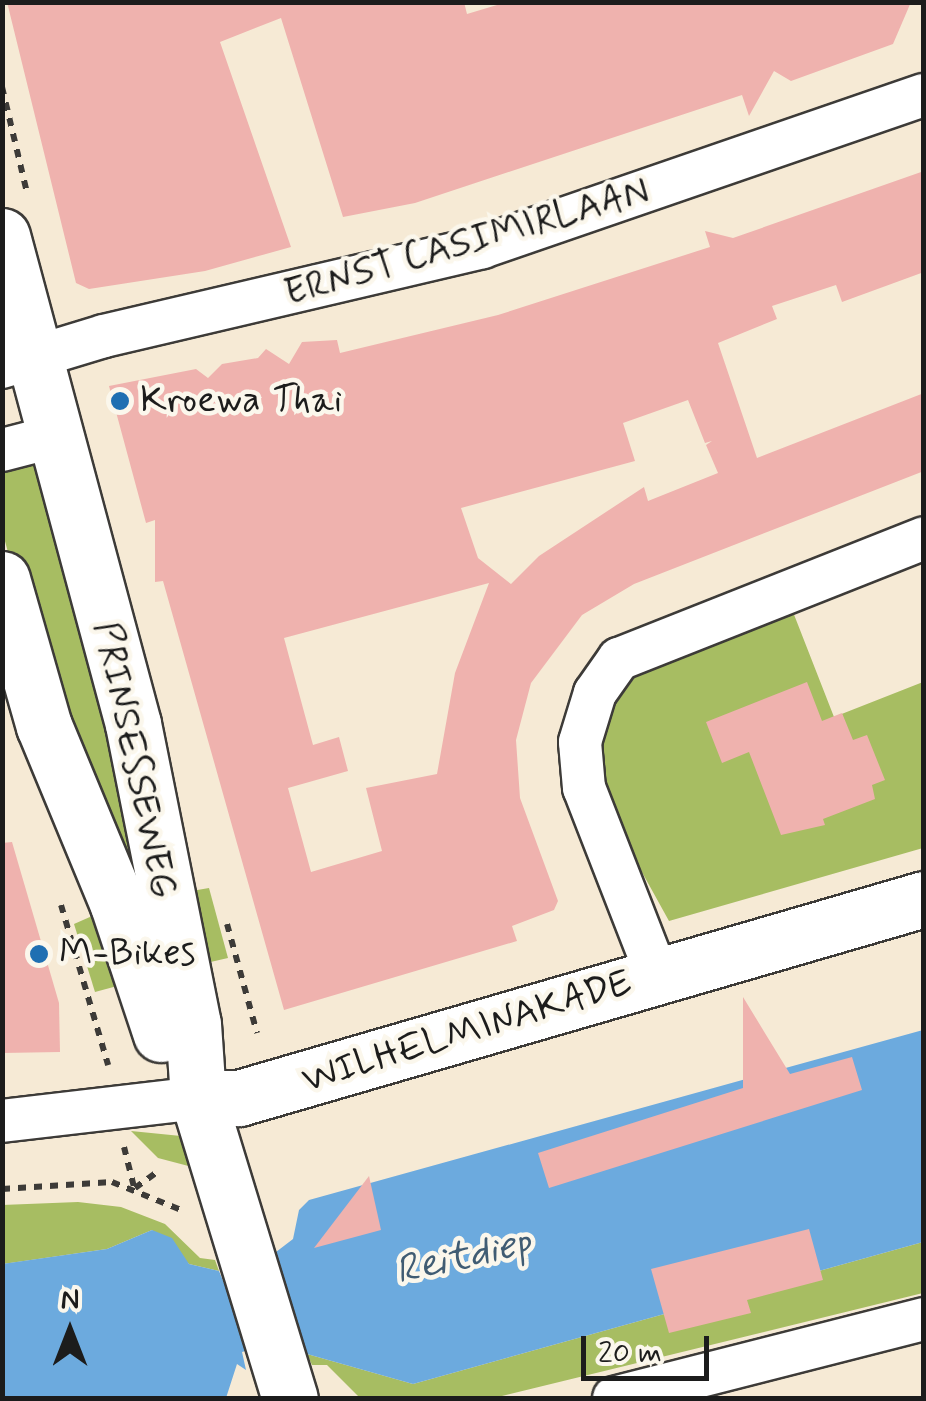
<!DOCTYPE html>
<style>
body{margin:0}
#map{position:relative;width:926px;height:1401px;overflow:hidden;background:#f6ead5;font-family:Mynerve,sans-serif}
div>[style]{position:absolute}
.green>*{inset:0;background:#a7bd62}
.water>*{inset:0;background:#6caade}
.building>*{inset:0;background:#efb2ae}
.path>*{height:6px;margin-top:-3px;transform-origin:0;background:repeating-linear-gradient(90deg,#3d3b38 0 8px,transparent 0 16px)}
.roads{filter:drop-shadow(2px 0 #3d3b38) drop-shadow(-2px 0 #3d3b38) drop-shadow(0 2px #3d3b38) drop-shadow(0 -2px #3d3b38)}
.street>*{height:42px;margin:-21px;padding:0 21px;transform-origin:21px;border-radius:21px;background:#fff}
.secondary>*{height:55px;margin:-27.5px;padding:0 27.5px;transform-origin:27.5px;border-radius:27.5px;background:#fff}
.dots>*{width:28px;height:28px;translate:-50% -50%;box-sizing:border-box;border:5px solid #fbf7ec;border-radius:50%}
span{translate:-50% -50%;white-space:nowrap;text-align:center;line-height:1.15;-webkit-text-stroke:9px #fbf7ec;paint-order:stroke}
.street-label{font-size:38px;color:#1c1c1c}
.poi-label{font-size:38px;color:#1c1c1c}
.left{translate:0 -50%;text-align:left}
.water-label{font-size:40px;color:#405c73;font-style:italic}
.frame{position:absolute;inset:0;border:5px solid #1c1c1c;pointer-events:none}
.north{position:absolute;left:20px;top:1281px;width:100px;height:100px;-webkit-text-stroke:8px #fbf7ec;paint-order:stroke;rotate:0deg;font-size:28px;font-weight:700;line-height:40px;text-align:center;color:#1c1c1c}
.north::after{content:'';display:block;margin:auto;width:35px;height:45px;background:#1c1c1c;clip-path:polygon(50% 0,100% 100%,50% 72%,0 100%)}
.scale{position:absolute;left:581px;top:1336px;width:128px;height:45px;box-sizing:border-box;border:5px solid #1c1c1c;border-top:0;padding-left:12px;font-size:30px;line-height:35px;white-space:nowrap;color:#1c1c1c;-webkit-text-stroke:8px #fbf7ec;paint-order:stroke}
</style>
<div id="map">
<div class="green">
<i style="clip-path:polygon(26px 457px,50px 471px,164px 968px,55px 723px,3px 534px,2px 465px)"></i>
<i style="clip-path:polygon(793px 612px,834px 717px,923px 682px,923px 848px,669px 921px,607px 809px,600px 744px,607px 716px,635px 677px)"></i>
<i style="clip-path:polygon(209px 888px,228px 958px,193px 966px,174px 894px)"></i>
<i style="clip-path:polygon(108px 909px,132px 982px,95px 992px,74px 924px)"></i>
<i style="clip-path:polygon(131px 1131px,181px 1136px,196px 1168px,158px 1158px)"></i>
<i style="clip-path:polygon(78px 1202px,121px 1207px,165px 1224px,200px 1258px,215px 1260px,219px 1271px,189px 1264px,152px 1230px,107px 1249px,3px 1264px,2px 1205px)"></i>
<i style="clip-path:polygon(923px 1242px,923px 1293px,494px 1398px,360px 1398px,327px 1365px,312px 1365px,307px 1354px,413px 1384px)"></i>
</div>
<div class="water">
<i style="clip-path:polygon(923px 1030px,923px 1242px,413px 1384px,307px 1354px,300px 1335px,242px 1352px,246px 1370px,237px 1364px,226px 1398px,3px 1398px,2px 1264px,107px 1249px,152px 1230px,172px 1238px,189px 1264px,219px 1271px,226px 1288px,280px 1272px,276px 1252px,293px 1239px,299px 1210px,309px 1200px)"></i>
</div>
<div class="building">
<i style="clip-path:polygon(7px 2px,464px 2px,467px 14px,507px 2px,911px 2px,893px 44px,791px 81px,774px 71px,749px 116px,742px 95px,415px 203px,343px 217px,281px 18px,220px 42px,291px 247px,205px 271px,89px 289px,76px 283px)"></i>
<i style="clip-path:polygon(evenodd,924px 171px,924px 272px,842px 302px,836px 285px,772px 306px,777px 319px,718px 343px,757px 458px,924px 393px,924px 471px,634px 584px,582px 615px,531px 683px,516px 740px,520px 798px,558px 901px,554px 910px,512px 926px,517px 941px,284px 1010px,163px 581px,155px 582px,155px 520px,146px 523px,109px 386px,196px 369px,208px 378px,222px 364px,258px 358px,266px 349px,289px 364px,302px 342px,337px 340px,340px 353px,498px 315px,710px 247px,705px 231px,733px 238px,924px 171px,688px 400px,705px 443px,712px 441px,706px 445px,718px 473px,648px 501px,644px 487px,539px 556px,511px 584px,478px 558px,461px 508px,635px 461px,623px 423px,688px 400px,924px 171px,489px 583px,455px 673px,437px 774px,366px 788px,382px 851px,311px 872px,288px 788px,348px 771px,339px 737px,313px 745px,284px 638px,489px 583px)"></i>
<i style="clip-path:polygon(807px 682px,822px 721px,842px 713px,853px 740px,867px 735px,885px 780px,872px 785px,875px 799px,823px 819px,825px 825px,781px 835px,749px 752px,722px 763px,706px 722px)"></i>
<i style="clip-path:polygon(12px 842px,59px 1003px,60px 1052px,2px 1053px,2px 843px)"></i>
<i style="clip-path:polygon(743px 997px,790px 1074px,852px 1057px,862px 1090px,549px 1188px,538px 1153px,743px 1088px)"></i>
<i style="clip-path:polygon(369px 1176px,381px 1230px,314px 1248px)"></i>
<i style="clip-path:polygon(809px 1229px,823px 1280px,747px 1300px,751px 1313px,669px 1333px,651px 1269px)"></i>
</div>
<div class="path">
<i style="left:2px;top:87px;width:109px;rotate:76.7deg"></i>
<i style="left:61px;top:905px;width:167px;rotate:73.6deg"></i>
<i style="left:227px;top:924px;width:113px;rotate:74.6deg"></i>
<i style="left:124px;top:1147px;width:41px;rotate:76deg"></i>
<i style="left:135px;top:1188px;width:29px;rotate:-36deg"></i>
<i style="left:2px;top:1189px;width:110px;rotate:-3.6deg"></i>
<i style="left:112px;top:1182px;width:74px;rotate:22.1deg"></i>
</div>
<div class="roads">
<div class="street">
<i style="left:2px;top:367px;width:107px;rotate:-16.9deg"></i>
<i style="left:104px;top:336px;width:388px;rotate:-13.2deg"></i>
<i style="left:482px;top:247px;width:467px;rotate:-19deg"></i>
<i style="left:2px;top:450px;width:56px;rotate:-14.5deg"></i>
<i style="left:657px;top:975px;width:201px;rotate:-111.3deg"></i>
<i style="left:584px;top:788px;width:46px;rotate:-95deg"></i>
<i style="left:580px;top:742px;width:51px;rotate:-73deg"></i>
<i style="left:595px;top:693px;width:42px;rotate:-54.8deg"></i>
<i style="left:619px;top:659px;width:328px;rotate:-21.6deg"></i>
<i style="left:2px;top:1121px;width:197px;rotate:-6.7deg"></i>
<i style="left:614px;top:1398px;width:320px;rotate:-14.3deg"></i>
</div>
<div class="secondary">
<i style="left:2px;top:236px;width:505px;rotate:74.97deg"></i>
<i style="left:133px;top:724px;width:306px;rotate:78.7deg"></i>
<i style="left:193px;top:1024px;width:74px;rotate:86.1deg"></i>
<i style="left:198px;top:1098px;width:314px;rotate:73deg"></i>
<i style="left:2px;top:579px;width:153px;rotate:74.1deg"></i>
<i style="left:44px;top:726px;width:194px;rotate:67.5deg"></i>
<i style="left:118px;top:905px;width:136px;rotate:71.6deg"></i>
<i style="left:198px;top:1098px;width:41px"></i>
<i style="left:239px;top:1098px;width:713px;rotate:-16.2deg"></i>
</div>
</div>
<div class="dots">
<i style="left:120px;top:401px;background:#1f6fb2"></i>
<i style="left:39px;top:954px;background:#1f6fb2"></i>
</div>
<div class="street-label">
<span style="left:467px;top:243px;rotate:-16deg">ERNST CASIMIRLAAN</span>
<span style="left:134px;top:760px;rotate:78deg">PRINSESSEWEG</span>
<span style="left:467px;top:1032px;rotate:-17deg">WILHELMINAKADE</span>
</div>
<div class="poi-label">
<span class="left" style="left:140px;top:401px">Kroewa Thai</span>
<span class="left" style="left:59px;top:954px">M-Bikes</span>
</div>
<div class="water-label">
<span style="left:463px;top:1257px;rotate:-13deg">Reitdiep</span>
</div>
<div class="frame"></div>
<div class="north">N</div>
<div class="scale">20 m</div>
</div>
